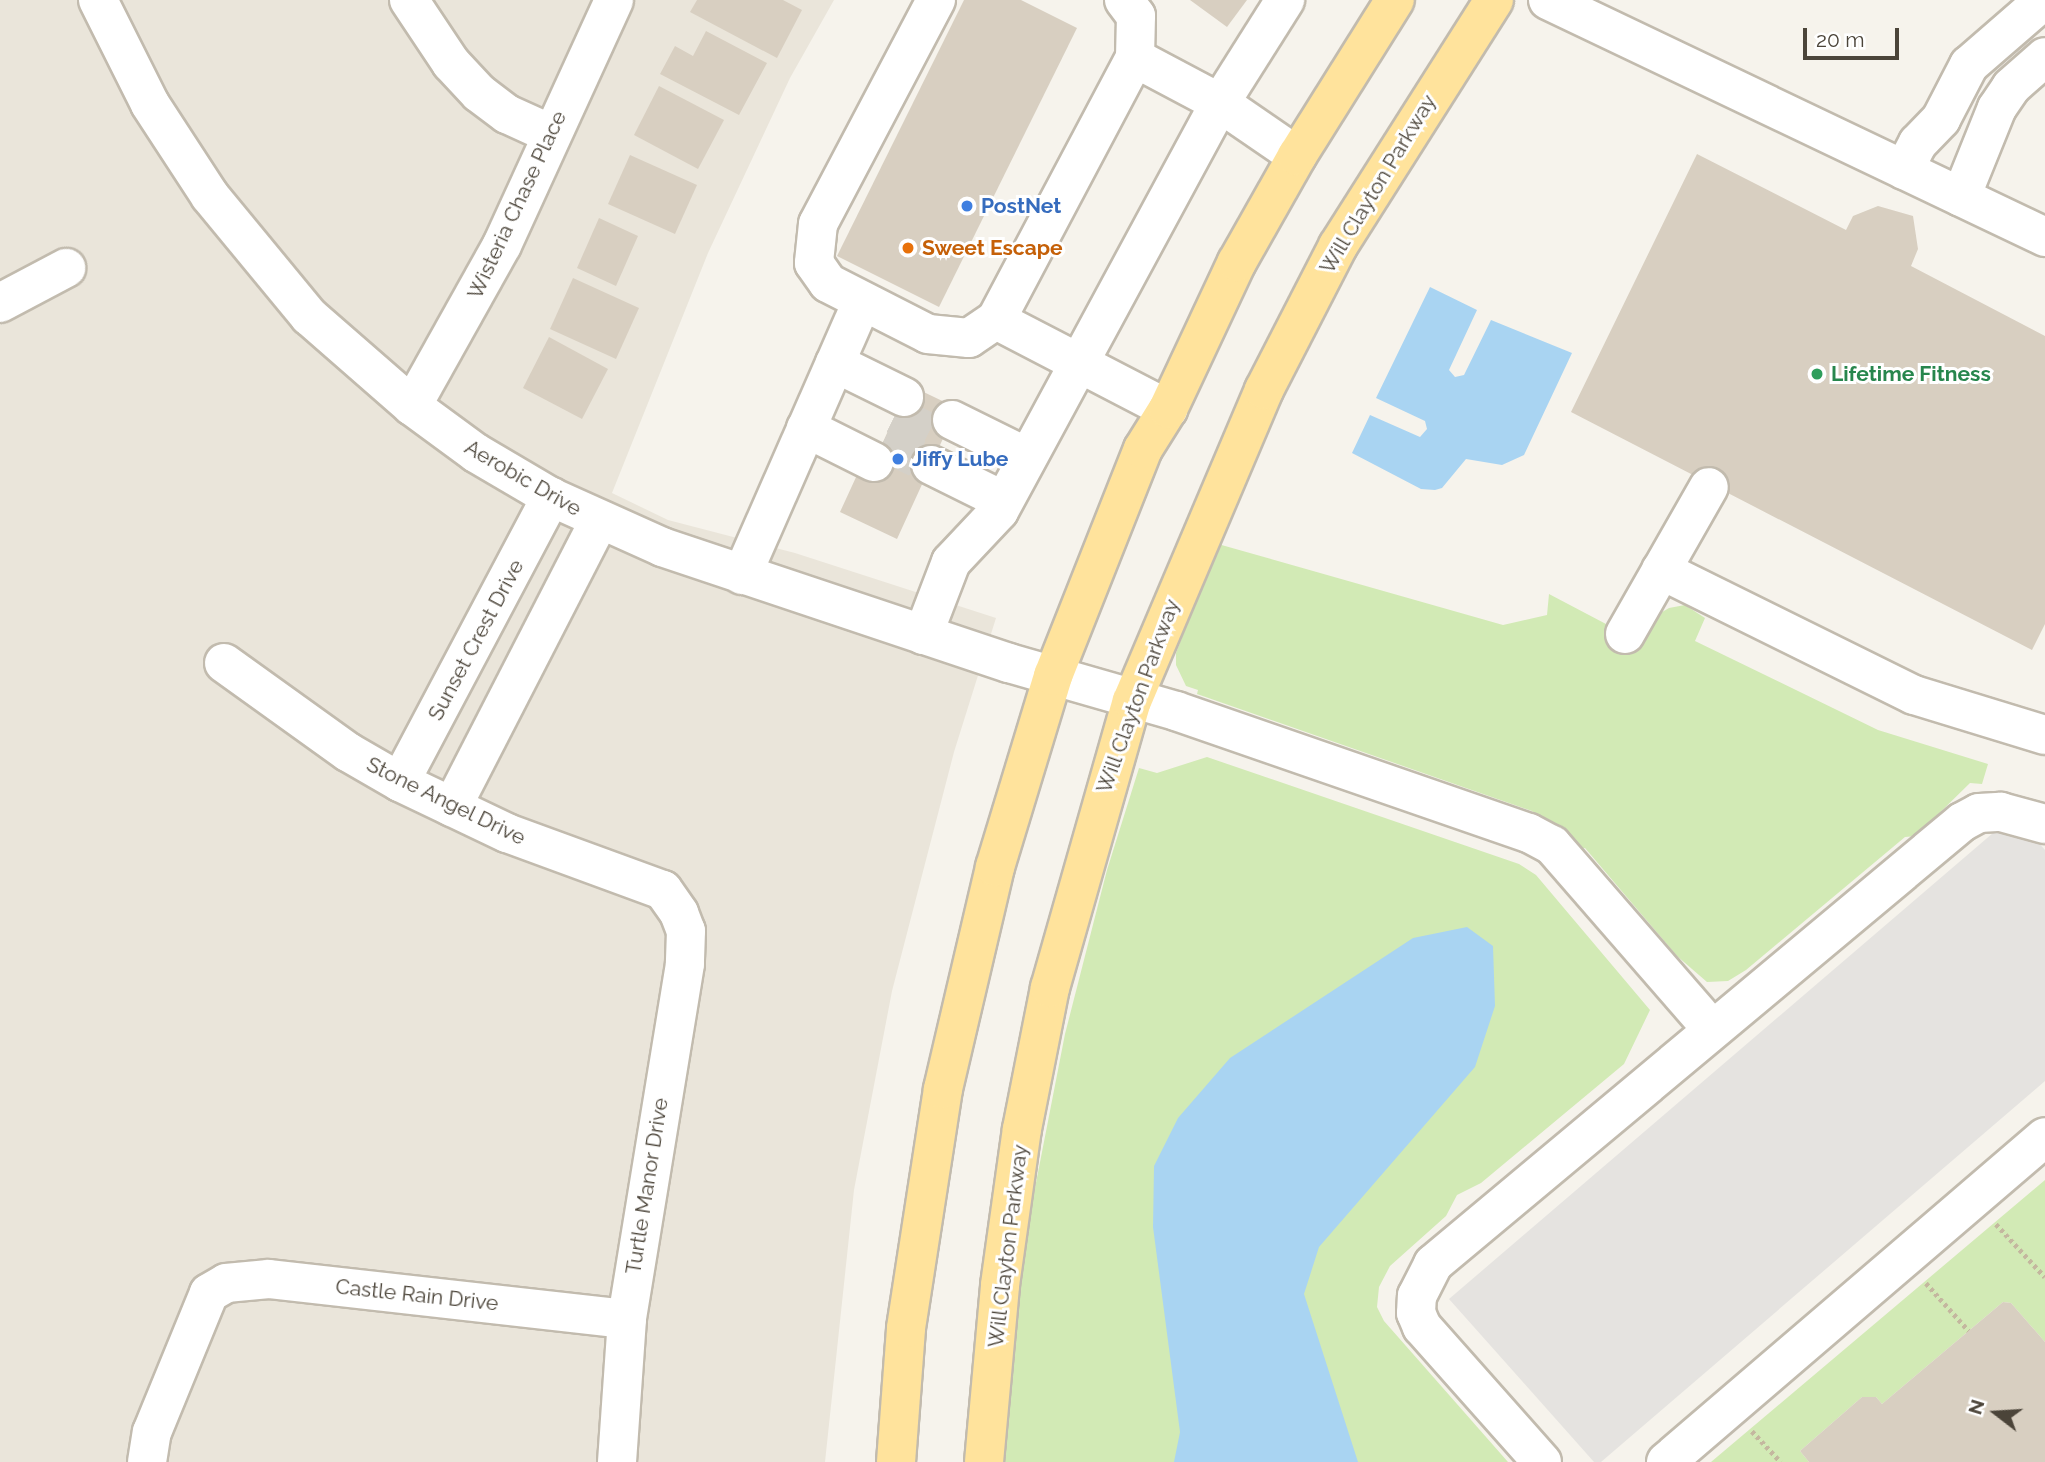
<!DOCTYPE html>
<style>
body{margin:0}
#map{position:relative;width:2045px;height:1462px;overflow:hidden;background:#f6f3ec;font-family:Raleway,sans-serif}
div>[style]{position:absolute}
.residential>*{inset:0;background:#eae5da}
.green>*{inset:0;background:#d2eab5}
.parking>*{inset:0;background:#e5e3e0}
.water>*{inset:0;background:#a9d4f2}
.building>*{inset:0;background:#d8cfc1}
.minor-tunnel>*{height:38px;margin-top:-19px;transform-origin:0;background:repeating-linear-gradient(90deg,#d4d0c8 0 38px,transparent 0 57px)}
.path>*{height:4.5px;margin-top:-2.25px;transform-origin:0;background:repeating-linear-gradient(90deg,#c4b79f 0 3.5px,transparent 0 7px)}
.roads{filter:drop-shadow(2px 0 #c2bbae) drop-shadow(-2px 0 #c2bbae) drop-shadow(0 2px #c2bbae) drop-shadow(0 -2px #c2bbae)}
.minor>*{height:38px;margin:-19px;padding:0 19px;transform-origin:19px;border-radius:19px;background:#fff}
.major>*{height:38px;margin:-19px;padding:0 19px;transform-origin:19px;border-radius:19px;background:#ffe39c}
.dots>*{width:19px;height:19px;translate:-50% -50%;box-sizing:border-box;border:4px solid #fff;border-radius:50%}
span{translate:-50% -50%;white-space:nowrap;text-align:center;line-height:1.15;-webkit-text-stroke:6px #fff;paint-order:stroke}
.street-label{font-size:21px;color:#4b4439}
.shop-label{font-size:21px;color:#366cbe;font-weight:700}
.left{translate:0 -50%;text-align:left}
.food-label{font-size:21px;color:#c56008;font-weight:700}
.leisure-label{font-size:21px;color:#27864d;font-weight:700}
.north{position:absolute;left:1961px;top:1378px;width:70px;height:70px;-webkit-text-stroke:5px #fff;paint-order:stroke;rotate:287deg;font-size:19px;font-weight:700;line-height:28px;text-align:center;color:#4b4439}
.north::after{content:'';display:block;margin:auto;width:24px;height:32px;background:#4b4439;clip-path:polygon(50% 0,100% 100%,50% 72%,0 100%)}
.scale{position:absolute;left:1803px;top:28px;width:96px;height:32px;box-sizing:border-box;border:4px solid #4b4439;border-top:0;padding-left:9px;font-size:21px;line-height:24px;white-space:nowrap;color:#4b4439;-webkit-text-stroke:5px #fff;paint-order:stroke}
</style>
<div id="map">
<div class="residential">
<i style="clip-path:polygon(0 0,834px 0,790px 78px,708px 253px,612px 493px,668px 520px,795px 553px,996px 618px,954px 752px,892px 991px,854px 1190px,825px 1462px,0 1462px)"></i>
</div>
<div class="green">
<i style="clip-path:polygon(1218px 544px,1503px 625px,1547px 615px,1549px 594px,1625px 634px,1669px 608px,1685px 605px,1705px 618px,1695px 641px,1878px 730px,1988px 764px,1982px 784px,1970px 783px,1916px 836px,1905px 837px,1746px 970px,1728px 981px,1707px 982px,1677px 956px,1585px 848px,1576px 850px,1532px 811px,1197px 694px,1198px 690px,1186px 686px,1176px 665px,1176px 653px)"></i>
<i style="clip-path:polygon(1207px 757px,1519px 864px,1536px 875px,1650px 1010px,1624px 1064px,1481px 1183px,1457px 1195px,1446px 1216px,1390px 1266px,1379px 1287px,1377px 1307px,1384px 1321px,1508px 1462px,1000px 1462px,1010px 1316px,1065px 1034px,1107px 870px,1139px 768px,1157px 773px)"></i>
<i style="clip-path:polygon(2045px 1180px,2045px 1342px,2011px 1303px,2003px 1302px,1882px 1404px,1876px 1397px,1862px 1397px,1800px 1451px,1809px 1462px,1711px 1462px)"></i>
</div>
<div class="parking">
<i style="clip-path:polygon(2014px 815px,2045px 850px,2045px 1081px,1601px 1462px,1594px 1462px,1449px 1299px)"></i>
</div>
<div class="water">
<i style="clip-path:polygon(1430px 287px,1477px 310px,1449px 370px,1455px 377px,1464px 375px,1491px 320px,1572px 353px,1524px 455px,1502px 465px,1466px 459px,1442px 488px,1435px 490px,1421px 489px,1352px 453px,1370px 415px,1420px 437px,1427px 429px,1425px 421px,1376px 398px)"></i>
<i style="clip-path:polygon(1467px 927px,1493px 946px,1495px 1006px,1475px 1067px,1319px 1247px,1304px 1294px,1358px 1462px,1174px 1462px,1180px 1432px,1153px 1227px,1154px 1166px,1178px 1118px,1230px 1058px,1413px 938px)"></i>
</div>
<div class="building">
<i style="clip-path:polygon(697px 0,783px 0,802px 10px,777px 58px,690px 12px)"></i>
<i style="clip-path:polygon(964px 0,1021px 0,1077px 28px,939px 307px,837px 256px)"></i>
<i style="clip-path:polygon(1190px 0,1247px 0,1227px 27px)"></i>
<i style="clip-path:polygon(706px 31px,767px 63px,739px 115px,660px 74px,675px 46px,693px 56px)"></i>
<i style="clip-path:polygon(659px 86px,724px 120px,698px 169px,634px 135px)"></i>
<i style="clip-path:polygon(1697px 154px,1846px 230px,1853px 216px,1878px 206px,1913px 216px,1918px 249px,1911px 266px,2045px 336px,2045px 624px,2032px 650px,1571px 412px)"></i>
<i style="clip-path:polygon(630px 155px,697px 185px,675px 234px,608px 204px)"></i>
<i style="clip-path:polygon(599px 218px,638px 236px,616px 286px,577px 268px)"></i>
<i style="clip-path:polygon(573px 278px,639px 308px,616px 359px,550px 329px)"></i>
<i style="clip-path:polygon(549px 337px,608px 369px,582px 419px,523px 388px)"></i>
<i style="clip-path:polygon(909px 385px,957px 408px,897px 539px,840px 512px,857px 475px,867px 477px)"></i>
<i style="clip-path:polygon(2003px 1302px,2011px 1303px,2045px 1342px,2045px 1462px,1809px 1462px,1800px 1451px,1862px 1397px,1876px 1397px,1882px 1404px)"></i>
</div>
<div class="minor-tunnel">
<i style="left:895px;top:415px;width:54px;rotate:26.6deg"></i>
<i style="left:883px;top:442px;width:53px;rotate:25.6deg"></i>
</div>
<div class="path">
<i style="left:1996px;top:1224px;width:72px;rotate:47.2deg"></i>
<i style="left:1926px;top:1283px;width:64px;rotate:48.1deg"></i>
<i style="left:1752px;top:1431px;width:42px;rotate:46.9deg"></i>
</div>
<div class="roads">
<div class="minor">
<i style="left:98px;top:0;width:116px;rotate:63.4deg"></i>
<i style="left:150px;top:104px;width:110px;rotate:56.9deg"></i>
<i style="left:210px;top:196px;width:156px;rotate:50.5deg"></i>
<i style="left:309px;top:316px;width:137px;rotate:41.1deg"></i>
<i style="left:412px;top:406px;width:79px;rotate:36.3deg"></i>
<i style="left:476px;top:453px;width:87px;rotate:30.4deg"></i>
<i style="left:551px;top:497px;width:122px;rotate:24.2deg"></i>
<i style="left:662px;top:547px;width:366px;rotate:18.5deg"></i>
<i style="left:1009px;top:663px;width:174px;rotate:16deg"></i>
<i style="left:1176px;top:711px;width:373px;rotate:19.1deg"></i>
<i style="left:1529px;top:833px;width:26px;rotate:28deg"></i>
<i style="left:1552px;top:845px;width:244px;rotate:49deg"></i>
<i style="left:409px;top:0;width:76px;rotate:56.3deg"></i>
<i style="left:451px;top:63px;width:41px;rotate:47deg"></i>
<i style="left:479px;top:93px;width:35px;rotate:37deg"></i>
<i style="left:507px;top:114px;width:48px;rotate:24.4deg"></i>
<i style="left:936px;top:0;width:253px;rotate:117.8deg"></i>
<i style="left:818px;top:224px;width:39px;rotate:96deg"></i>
<i style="left:814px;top:263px;width:24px;rotate:55deg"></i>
<i style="left:828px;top:283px;width:112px;rotate:27deg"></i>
<i style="left:928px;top:334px;width:41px;rotate:5.6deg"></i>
<i style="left:969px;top:338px;width:32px;rotate:-34deg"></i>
<i style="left:996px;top:320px;width:194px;rotate:27.4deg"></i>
<i style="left:1124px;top:0;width:20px;rotate:53deg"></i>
<i style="left:1136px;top:16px;width:42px;rotate:91.4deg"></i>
<i style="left:1135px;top:58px;width:96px;rotate:27.9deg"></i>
<i style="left:1220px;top:103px;width:93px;rotate:34.5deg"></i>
<i style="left:1548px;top:0;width:551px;rotate:25.49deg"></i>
<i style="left:1904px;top:170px;width:30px;rotate:-63deg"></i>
<i style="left:1918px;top:143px;width:33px;rotate:-46deg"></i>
<i style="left:1941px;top:119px;width:61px;rotate:-62.6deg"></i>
<i style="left:1969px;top:65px;width:99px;rotate:-40.9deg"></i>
<i style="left:1961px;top:197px;width:96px;rotate:-68deg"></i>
<i style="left:1997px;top:108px;width:25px;rotate:-56deg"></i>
<i style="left:2011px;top:87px;width:45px;rotate:-41.4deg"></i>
<i style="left:0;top:303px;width:75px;rotate:-27.9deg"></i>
<i style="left:996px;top:320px;width:297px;rotate:-62.1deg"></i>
<i style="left:835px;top:363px;width:77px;rotate:26.2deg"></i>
<i style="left:412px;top:406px;width:184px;rotate:-60.8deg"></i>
<i style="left:502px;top:245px;width:269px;rotate:-65.4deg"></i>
<i style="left:952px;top:420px;width:84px;rotate:26.3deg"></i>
<i style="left:806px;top:428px;width:76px;rotate:26.6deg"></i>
<i style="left:931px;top:465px;width:81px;rotate:26.3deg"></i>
<i style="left:1661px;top:570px;width:282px;rotate:26.3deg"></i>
<i style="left:1914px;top:695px;width:137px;rotate:17deg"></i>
<i style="left:742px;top:575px;width:299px;rotate:-66.3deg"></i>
<i style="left:1625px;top:634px;width:169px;rotate:-60.3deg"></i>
<i style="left:923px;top:635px;width:78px;rotate:-69deg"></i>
<i style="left:951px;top:562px;width:70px;rotate:-46.7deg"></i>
<i style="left:999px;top:511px;width:464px;rotate:-61.6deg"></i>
<i style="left:1220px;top:103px;width:122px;rotate:-57.7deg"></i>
<i style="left:224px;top:663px;width:153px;rotate:35.7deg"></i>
<i style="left:348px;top:752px;width:60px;rotate:30deg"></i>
<i style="left:400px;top:782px;width:119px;rotate:25.5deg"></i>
<i style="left:507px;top:833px;width:166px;rotate:20.1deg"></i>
<i style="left:663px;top:890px;width:28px;rotate:55deg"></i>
<i style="left:679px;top:913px;width:19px;rotate:69deg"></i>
<i style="left:686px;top:931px;width:33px;rotate:92deg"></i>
<i style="left:685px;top:964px;width:360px;rotate:99.3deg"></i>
<i style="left:627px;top:1319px;width:143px;rotate:94deg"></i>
<i style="left:400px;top:782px;width:323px;rotate:-62.1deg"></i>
<i style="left:452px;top:807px;width:322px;rotate:-62.8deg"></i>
<i style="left:147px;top:1462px;width:30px;rotate:-81deg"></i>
<i style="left:152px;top:1432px;width:150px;rotate:-67.7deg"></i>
<i style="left:209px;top:1293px;width:20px;rotate:-30deg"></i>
<i style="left:226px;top:1283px;width:43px;rotate:-5.3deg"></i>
<i style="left:269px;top:1279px;width:360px;rotate:6.4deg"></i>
<i style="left:1542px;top:1462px;width:181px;rotate:-131.6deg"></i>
<i style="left:1422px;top:1327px;width:15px;rotate:-113deg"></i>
<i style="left:1416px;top:1313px;width:17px;rotate:-87deg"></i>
<i style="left:1417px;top:1296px;width:36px;rotate:-63deg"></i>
<i style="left:1433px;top:1264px;width:689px;rotate:-39.88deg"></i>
<i style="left:1962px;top:822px;width:19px;rotate:-28deg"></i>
<i style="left:1979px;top:813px;width:22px;rotate:-3deg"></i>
<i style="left:2001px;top:812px;width:46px;rotate:15.3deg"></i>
<i style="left:1666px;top:1462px;width:499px;rotate:-40.6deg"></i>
</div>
<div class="major">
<i style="left:896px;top:1462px;width:134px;rotate:-85.7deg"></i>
<i style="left:906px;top:1328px;width:242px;rotate:-81.2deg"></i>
<i style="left:943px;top:1089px;width:228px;rotate:-76.8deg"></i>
<i style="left:995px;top:867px;width:200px;rotate:-73.1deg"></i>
<i style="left:1053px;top:676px;width:244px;rotate:-68.4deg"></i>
<i style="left:1143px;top:449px;width:47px;rotate:-58deg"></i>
<i style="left:1168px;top:409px;width:162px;rotate:-64.9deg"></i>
<i style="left:1237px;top:262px;width:122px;rotate:-60.5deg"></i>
<i style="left:1297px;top:156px;width:184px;rotate:-57.9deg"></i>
<i style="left:984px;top:1462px;width:178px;rotate:-84.8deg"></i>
<i style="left:1000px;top:1285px;width:158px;rotate:-82deg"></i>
<i style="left:1022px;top:1129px;width:144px;rotate:-78.8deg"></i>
<i style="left:1050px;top:988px;width:298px;rotate:-74.1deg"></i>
<i style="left:1132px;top:701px;width:338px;rotate:-67deg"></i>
<i style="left:1264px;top:390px;width:162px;rotate:-62.8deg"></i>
<i style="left:1338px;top:246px;width:291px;rotate:-57.6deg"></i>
</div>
</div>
<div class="dots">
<i style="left:967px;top:206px;background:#3f7fe0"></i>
<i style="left:908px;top:248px;background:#e8710a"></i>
<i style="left:1817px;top:374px;background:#2e9e5b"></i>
<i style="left:898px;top:459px;background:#3f7fe0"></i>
</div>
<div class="street-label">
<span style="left:1378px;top:184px;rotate:-59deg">Will Clayton Parkway</span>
<span style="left:517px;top:205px;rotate:-65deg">Wisteria Chase Place</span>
<span style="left:523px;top:478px;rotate:30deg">Aerobic Drive</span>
<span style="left:476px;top:640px;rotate:-62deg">Sunset Crest Drive</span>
<span style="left:1138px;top:696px;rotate:-70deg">Will Clayton Parkway</span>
<span style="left:446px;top:801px;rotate:26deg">Stone Angel Drive</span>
<span style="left:647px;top:1186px;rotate:-81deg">Turtle Manor Drive</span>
<span style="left:1008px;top:1246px;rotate:-83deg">Will Clayton Parkway</span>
<span style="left:417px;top:1295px;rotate:6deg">Castle Rain Drive</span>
</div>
<div class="shop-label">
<span class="left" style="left:981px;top:206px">PostNet</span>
<span class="left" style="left:912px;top:459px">Jiffy Lube</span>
</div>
<div class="food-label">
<span class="left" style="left:922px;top:248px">Sweet Escape</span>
</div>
<div class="leisure-label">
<span class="left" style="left:1831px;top:374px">Lifetime Fitness</span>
</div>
<div class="north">N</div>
<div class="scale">20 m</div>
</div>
